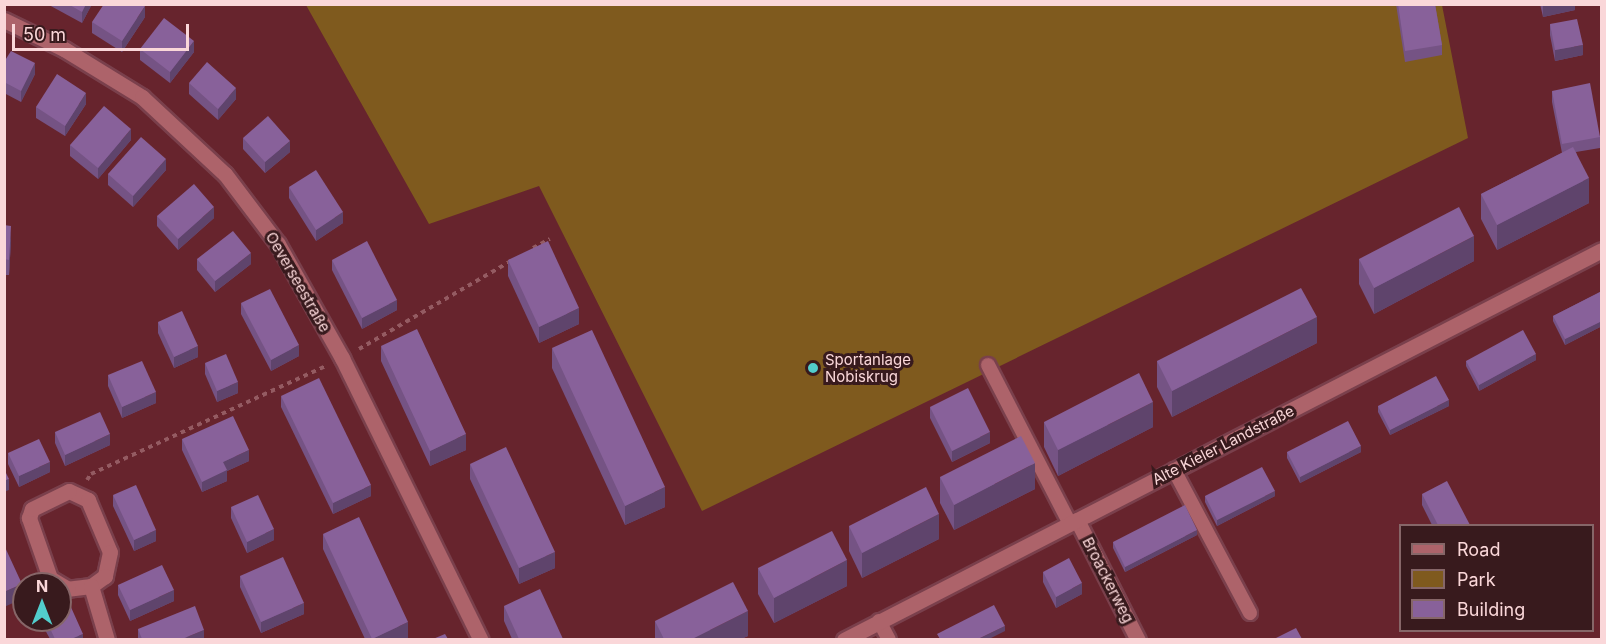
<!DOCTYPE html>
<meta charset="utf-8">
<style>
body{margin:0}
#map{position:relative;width:1606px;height:644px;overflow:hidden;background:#67242d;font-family:Inter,sans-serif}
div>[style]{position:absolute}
.green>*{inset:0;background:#7f5a1e}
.path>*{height:4px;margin-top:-2px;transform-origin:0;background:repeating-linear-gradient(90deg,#945b62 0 4.5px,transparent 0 9px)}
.roads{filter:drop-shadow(2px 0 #7a404c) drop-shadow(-2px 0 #7a404c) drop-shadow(0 2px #7a404c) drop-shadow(0 -2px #7a404c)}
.lane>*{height:14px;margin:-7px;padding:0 7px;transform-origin:7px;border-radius:7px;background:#ad636a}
.street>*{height:15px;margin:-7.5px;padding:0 7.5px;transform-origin:7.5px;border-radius:7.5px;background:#ad636a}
.secondary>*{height:15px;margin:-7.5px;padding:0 7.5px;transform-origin:7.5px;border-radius:7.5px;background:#ad636a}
.wall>*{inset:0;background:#755384}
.shaded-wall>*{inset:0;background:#5f446c}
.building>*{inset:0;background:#88619a}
.dots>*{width:16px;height:16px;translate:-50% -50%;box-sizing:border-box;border:3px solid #381a1d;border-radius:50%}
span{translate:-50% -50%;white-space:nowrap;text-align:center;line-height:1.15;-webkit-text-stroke:6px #381a1d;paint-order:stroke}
.street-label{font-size:15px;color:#fad7d9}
.poi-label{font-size:15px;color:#fad7d9}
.left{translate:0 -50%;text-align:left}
.frame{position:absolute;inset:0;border:6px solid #fad7d9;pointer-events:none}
.legend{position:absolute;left:1399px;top:524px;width:195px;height:108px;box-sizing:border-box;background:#381a1d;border:2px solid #866668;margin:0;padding:8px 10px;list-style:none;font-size:18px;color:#fad7d9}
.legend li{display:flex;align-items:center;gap:12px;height:30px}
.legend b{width:30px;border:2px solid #866668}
.north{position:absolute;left:12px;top:572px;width:60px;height:60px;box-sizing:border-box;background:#381a1d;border:2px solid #866668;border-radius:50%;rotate:0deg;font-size:16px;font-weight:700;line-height:24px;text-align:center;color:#fad7d9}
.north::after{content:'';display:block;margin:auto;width:21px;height:27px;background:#52cdcc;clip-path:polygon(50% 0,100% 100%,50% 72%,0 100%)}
.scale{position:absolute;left:12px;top:24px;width:177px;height:27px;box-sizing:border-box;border:3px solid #fad7d9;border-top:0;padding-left:8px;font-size:18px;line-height:21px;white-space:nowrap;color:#fad7d9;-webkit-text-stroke:4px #381a1d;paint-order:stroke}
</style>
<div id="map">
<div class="green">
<i style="clip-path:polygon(306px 5px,1442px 5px,1468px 138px,702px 511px,539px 186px,429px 224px)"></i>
</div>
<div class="path">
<i style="left:533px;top:248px;width:19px;rotate:-28deg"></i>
<i style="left:359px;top:349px;width:176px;rotate:-30.1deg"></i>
<i style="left:87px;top:480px;width:7px;rotate:-56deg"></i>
<i style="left:91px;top:474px;width:259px;rotate:-24.7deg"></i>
</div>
<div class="roads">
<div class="lane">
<i style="left:988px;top:365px;width:179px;rotate:62.7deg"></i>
<i style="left:1174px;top:470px;width:162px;rotate:62deg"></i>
<i style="left:879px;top:621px;width:21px;rotate:62deg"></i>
</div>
<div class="street">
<i style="left:4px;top:20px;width:67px;rotate:25.8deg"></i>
<i style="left:64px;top:49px;width:92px;rotate:31.6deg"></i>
<i style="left:142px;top:97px;width:113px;rotate:42.9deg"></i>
<i style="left:225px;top:174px;width:88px;rotate:52.9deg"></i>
<i style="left:278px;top:244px;width:131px;rotate:60.7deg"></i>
<i style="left:342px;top:358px;width:314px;rotate:63.8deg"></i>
<i style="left:69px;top:491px;width:21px;rotate:25deg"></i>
<i style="left:88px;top:500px;width:56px;rotate:67.1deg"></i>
<i style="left:110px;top:552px;width:25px;rotate:102deg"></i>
<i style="left:105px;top:576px;width:17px;rotate:144deg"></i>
<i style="left:91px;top:586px;width:23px;rotate:173deg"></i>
<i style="left:68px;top:589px;width:21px;rotate:-149deg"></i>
<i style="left:50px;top:578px;width:64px;rotate:-109.3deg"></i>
<i style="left:29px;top:518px;width:9px;rotate:-72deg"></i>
<i style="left:32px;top:509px;width:41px;rotate:-25.9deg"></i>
<i style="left:1077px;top:520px;width:135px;rotate:63.1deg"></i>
<i style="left:91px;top:586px;width:56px;rotate:73.5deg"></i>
</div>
<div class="secondary">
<i style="left:844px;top:640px;width:852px;rotate:-27.23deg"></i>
</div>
</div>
<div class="wall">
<i style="clip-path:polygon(49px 4px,92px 4px,82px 23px,49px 5px)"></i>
<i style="clip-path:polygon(1396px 4px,1435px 4px,1442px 45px,1442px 55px,1405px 62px)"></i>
<i style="clip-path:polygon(1540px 4px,1575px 4px,1575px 10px,1543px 17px)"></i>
<i style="clip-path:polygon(145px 17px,122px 52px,92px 33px,92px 22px)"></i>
<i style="clip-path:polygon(1550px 24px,1583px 55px,1555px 61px,1550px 35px)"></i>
<i style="clip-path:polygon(140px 49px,194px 52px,170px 83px,140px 60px)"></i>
<i style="clip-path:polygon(4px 62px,35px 74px,21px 102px,4px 93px)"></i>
<i style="clip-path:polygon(189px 83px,236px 99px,218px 120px,189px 94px)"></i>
<i style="clip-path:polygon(1552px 91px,1600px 137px,1600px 148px,1576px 152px,1589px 203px,1497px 250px,1481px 219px,1481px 194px,1562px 153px,1552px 102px)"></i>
<i style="clip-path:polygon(86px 104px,65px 136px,36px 118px,36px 107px)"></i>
<i style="clip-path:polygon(243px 138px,290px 152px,265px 173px,243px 149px)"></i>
<i style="clip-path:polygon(131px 140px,98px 179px,70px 156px,70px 145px)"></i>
<i style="clip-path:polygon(166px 170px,133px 207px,108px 185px,108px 174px)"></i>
<i style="clip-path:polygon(289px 187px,343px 223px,316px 241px,289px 198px)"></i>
<i style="clip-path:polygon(157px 216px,214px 218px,178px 250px,157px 226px)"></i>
<i style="clip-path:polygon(4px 225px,11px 241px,9px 275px,4px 275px)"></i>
<i style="clip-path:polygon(197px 259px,251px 264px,215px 292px,197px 270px)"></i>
<i style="clip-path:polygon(1359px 259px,1474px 261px,1374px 314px,1359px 284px)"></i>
<i style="clip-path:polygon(332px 260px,397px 310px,362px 329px,332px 270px)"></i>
<i style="clip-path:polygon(508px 260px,579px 324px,539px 343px,508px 276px)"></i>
<i style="clip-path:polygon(1602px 291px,1602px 326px,1565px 345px,1553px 321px,1553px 316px)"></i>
<i style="clip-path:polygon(241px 303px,299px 356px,271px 371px,241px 314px)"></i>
<i style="clip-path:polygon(158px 322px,198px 357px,174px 368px,158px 333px)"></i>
<i style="clip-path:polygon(1317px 343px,1172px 417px,1157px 387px,1157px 361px)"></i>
<i style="clip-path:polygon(381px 346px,466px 450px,430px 466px,381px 361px)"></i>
<i style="clip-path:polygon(552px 348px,665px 507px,625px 525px,552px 368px)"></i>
<i style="clip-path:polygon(1536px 360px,1479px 391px,1466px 366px,1466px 361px)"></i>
<i style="clip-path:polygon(205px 363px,238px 393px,217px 402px,205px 374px)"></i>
<i style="clip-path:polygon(108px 375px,156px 403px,122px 418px,108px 386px)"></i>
<i style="clip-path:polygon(281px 396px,371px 496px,333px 514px,281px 407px)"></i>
<i style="clip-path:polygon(1378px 406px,1449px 406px,1390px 435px,1378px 412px)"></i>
<i style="clip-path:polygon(930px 407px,990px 443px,952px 462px,930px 418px)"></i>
<i style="clip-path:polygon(1044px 422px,1153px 427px,1058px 476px,1044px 447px)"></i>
<i style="clip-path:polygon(55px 432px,110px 445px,65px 466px,55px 443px)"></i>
<i style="clip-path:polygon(182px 439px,249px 461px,227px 471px,227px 481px,202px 492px,182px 450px)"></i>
<i style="clip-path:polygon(1287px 452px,1361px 452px,1300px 483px,1287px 458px)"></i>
<i style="clip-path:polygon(8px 453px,50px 472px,19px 487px,8px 464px)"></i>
<i style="clip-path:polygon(470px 464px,555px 568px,519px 584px,470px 479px)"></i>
<i style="clip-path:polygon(940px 477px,1035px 489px,954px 530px,940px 503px)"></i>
<i style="clip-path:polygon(1422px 494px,1470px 525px,1432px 525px,1422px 505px)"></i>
<i style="clip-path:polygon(113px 495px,156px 541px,134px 551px,113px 506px)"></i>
<i style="clip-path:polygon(1205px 496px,1275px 496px,1217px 526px,1205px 502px)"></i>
<i style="clip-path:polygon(231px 507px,274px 540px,247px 553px,231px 518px)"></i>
<i style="clip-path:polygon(849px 526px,939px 539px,862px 578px,849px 551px)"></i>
<i style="clip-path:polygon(323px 534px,408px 638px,404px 639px,365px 639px,323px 549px)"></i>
<i style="clip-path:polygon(1197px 535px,1125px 572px,1113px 548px,1113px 542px)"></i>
<i style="clip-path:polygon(758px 568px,847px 586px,774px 623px,758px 594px)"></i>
<i style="clip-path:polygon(1043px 572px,1082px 594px,1056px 608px,1043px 582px)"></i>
<i style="clip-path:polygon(240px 576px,304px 614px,261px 633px,240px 587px)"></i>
<i style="clip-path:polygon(118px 585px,174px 601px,130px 621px,118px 595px)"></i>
<i style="clip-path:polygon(504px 606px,563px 639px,512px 639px,504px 621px)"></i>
<i style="clip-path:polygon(44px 620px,60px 620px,83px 639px,50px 639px,44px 628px)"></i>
<i style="clip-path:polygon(655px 621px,748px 636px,741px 639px,655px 639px)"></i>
<i style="clip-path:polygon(138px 629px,204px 639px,138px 639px)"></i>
</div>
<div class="shaded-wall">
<i style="clip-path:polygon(86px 4px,92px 4px,82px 23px,82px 12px)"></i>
<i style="clip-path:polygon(1550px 4px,1575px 4px,1575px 10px,1543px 17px,1543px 6px)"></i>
<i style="clip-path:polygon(145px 6px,145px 17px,122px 52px,122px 41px)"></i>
<i style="clip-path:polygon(194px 41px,194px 52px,170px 83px,170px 72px)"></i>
<i style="clip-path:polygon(1583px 45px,1583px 55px,1555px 61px,1555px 50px)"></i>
<i style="clip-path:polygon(35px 63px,35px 74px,21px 102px,21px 91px)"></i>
<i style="clip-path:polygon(236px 88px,236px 99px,218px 120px,218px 109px)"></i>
<i style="clip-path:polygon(86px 93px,86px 104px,65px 136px,65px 126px)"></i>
<i style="clip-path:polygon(131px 129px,131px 140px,98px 179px,98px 168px)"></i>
<i style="clip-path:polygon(290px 141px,290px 152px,265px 173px,265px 162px)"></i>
<i style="clip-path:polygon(166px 159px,166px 170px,133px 207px,133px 196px)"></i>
<i style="clip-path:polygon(1589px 178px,1589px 203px,1497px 250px,1497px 225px)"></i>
<i style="clip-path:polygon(214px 207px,214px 218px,178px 250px,178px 239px)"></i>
<i style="clip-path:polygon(343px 212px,343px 223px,316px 241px,316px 230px)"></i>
<i style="clip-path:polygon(11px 226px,11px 241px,9px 275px,9px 260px)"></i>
<i style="clip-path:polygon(1474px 236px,1474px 261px,1374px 314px,1374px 288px)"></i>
<i style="clip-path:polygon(251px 253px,251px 264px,215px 292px,215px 281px)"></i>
<i style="clip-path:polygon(397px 300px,397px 310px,362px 329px,362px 318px)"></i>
<i style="clip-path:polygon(579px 308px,579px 324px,539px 343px,539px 327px)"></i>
<i style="clip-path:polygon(1317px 317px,1317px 343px,1172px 417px,1172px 391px)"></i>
<i style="clip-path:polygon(1602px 321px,1602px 326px,1565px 345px,1565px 339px)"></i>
<i style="clip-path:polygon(299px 345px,299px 356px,271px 371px,271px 360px)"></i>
<i style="clip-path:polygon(198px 346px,198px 357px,174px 368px,174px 357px)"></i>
<i style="clip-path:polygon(1536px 354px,1536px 360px,1479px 391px,1479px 385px)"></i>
<i style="clip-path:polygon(238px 382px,238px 393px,217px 402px,217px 391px)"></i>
<i style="clip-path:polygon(156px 392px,156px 403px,122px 418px,122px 407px)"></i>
<i style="clip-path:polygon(1449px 400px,1449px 406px,1390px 435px,1390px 430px)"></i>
<i style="clip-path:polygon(1153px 402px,1153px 427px,1058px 476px,1058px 450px)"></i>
<i style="clip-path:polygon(990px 432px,990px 443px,952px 462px,952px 451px)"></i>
<i style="clip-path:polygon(110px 434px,110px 445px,65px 466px,65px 455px)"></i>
<i style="clip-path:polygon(466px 434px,466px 450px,430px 466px,430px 451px)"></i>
<i style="clip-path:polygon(1361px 446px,1361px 452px,1300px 483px,1300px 477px)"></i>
<i style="clip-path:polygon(249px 450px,249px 461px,227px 471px,227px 481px,202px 492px,202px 482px,223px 462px)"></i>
<i style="clip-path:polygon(50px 462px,50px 472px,19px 487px,19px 476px)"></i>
<i style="clip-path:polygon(1035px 463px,1035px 489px,954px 530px,954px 505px)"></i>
<i style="clip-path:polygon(9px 479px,9px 490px,4px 492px,4px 481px)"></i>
<i style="clip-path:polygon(371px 485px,371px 496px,333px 514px,333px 503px)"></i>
<i style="clip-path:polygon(665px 487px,665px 507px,625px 525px,625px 506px)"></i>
<i style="clip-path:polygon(1275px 491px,1275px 496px,1217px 526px,1217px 520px)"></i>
<i style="clip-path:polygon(939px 514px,939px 539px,862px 578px,862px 553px)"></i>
<i style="clip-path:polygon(274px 529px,274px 540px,247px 553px,247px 542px)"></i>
<i style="clip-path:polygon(156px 530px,156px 541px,134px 551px,134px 540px)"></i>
<i style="clip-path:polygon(1197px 530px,1197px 535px,1125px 572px,1125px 567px)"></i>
<i style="clip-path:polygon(555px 552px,555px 568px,519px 584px,519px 568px)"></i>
<i style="clip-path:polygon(847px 560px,847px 586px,774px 623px,774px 598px)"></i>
<i style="clip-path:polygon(1082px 583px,1082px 594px,1056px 608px,1056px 597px)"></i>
<i style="clip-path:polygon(22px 584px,22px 599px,4px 607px,4px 592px)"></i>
<i style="clip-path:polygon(174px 590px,174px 601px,130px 621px,130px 610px)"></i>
<i style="clip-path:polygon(304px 603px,304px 614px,261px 633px,261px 622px)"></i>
<i style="clip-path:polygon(748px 611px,748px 636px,741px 639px,692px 639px)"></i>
<i style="clip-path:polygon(408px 622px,408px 638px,404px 639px,372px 639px)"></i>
<i style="clip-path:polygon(1005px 626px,1005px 631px,989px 639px,978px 639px)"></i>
<i style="clip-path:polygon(204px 630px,204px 639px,182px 639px)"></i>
<i style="clip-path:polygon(83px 634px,83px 639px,71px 639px)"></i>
</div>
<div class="building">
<i style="clip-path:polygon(68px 4px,86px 4px,82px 12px)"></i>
<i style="clip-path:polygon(104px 4px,142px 4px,145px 6px,122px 41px,92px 22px)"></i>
<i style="clip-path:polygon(1398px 4px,1435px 4px,1442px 45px,1405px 51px)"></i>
<i style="clip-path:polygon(164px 18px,194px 41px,170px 72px,140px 49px)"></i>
<i style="clip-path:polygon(1577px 19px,1583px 45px,1555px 50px,1550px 24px)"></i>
<i style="clip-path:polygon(11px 51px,35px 63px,21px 91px,4px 82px,4px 62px)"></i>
<i style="clip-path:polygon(207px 62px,236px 88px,218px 109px,189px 83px)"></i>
<i style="clip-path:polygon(57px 74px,86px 93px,65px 126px,36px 107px)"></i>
<i style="clip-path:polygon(1590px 83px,1600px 137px,1562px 144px,1552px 91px)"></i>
<i style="clip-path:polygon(104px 106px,131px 129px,98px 168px,70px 145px)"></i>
<i style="clip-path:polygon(268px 116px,290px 141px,265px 162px,243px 138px)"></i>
<i style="clip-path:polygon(141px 137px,166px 159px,133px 196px,108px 174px)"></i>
<i style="clip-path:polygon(1573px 147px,1589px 178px,1497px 225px,1481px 194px)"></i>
<i style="clip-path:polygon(316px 170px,343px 212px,316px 230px,289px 187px)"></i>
<i style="clip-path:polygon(194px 184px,214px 207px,178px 239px,157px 216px)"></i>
<i style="clip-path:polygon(1459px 207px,1474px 236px,1374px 288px,1359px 259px)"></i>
<i style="clip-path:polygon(4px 225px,11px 226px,9px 260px,4px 259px)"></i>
<i style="clip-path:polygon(233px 231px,251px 253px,215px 281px,197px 259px)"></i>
<i style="clip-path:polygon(367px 241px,397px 300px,362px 318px,332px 260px)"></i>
<i style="clip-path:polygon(548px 241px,579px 308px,539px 327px,508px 260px)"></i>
<i style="clip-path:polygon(1301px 288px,1317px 317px,1172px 391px,1157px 361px)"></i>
<i style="clip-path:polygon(270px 289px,299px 345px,271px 360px,241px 303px)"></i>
<i style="clip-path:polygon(1602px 291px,1602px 321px,1565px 339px,1553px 316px)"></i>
<i style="clip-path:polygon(182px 311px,198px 346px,174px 357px,158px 322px)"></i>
<i style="clip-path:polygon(417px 329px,466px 434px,430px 451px,381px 346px)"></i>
<i style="clip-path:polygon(592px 330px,665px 487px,625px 506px,552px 348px)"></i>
<i style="clip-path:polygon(1523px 330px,1536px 354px,1479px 385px,1466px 361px)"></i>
<i style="clip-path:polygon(226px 354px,238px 382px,217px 391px,205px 363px)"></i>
<i style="clip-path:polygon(142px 361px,156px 392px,122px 407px,108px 375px)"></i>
<i style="clip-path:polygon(1139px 373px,1153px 402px,1058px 450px,1044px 422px)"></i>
<i style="clip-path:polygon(1436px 376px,1449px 400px,1390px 430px,1378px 406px)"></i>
<i style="clip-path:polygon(319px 378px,371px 485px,333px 503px,281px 396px)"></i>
<i style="clip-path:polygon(968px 388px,990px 432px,952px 451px,930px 407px)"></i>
<i style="clip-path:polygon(100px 412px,110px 434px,65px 455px,55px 432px)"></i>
<i style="clip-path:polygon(233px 416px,249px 450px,223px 462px,227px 470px,202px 482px,182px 439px)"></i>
<i style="clip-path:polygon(1348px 421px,1361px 446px,1300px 477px,1287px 452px)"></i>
<i style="clip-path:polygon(1021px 436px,1035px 463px,954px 505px,940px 477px)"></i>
<i style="clip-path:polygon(39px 439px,50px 462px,19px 476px,8px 453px)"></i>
<i style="clip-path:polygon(506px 447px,555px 552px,519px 568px,470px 464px)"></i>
<i style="clip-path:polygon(1262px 467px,1275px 491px,1217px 520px,1205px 496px)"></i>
<i style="clip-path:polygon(4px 469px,9px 479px,4px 481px)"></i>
<i style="clip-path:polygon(1447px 481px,1470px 525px,1438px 525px,1422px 494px)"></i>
<i style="clip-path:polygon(136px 485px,156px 530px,134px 540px,113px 495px)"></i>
<i style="clip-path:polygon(926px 487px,939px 514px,862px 553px,849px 526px)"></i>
<i style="clip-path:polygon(258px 495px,274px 529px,247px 542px,231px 507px)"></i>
<i style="clip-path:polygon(1185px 505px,1197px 530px,1125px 567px,1113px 542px)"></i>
<i style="clip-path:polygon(359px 517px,408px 622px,372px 639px,323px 534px)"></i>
<i style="clip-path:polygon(832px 531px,847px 560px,774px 598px,758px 568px)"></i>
<i style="clip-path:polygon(4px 545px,22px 584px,4px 592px)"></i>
<i style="clip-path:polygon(283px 557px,304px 603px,261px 622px,240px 576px)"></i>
<i style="clip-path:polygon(1069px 558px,1082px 583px,1056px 597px,1043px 572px)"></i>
<i style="clip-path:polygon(162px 565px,174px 590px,130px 610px,118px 585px)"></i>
<i style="clip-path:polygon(733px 582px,748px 611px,692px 639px,664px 639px,655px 621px)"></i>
<i style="clip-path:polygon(540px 589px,563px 639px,519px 639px,504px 606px)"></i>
<i style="clip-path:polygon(70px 605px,83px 634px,71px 639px,55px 639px,46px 620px,60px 620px,60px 610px)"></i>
<i style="clip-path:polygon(994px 605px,1005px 626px,978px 639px,940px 639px,937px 634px)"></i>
<i style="clip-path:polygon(195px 606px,204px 630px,182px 639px,142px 639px,138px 629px)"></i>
<i style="clip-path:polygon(1296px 628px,1302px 639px,1274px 639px)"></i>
<i style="clip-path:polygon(445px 634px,448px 639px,433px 639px)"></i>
</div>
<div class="dots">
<i style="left:813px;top:368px;background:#52cdcc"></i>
</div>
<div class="street-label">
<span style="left:298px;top:282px;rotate:60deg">Oeverseestraße</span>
<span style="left:1223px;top:445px;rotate:-27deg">Alte Kieler Landstraße</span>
<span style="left:1108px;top:580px;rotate:63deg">Broackerweg</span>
</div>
<div class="poi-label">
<span class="left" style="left:825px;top:368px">Sportanlage<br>Nobiskrug</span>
</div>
<div class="frame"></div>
<ul class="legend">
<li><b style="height:8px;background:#ad636a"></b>Road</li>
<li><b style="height:16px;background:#7f5a1e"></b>Park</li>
<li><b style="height:16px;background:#88619a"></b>Building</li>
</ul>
<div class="north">N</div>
<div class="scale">50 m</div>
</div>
